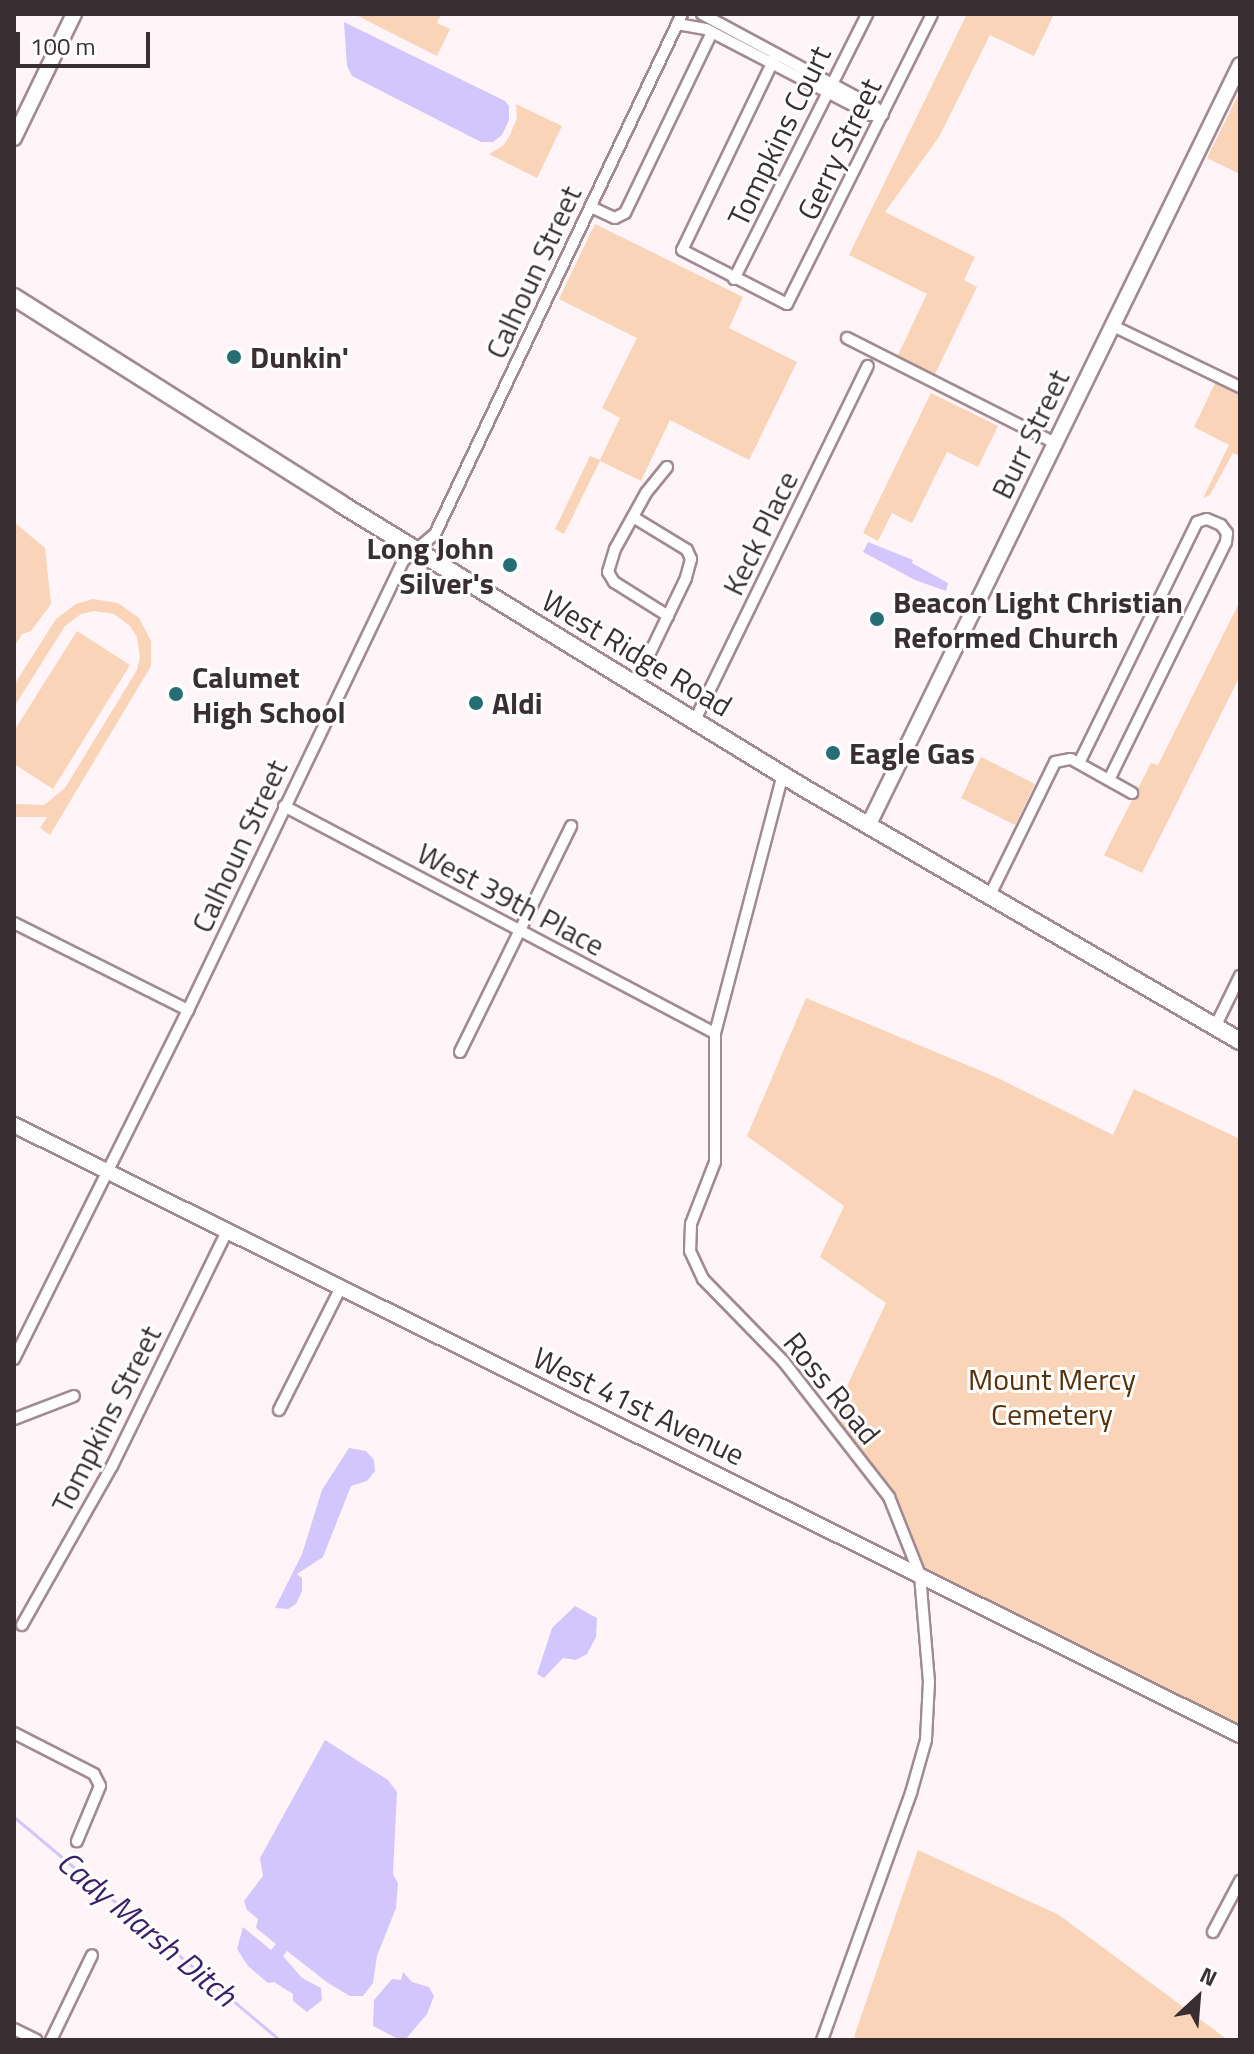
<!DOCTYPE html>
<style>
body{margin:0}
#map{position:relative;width:1254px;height:2054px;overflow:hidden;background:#fff4f7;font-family:"Titillium Web",sans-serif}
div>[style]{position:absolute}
.green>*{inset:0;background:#f9d4b8}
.water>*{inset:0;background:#d3c6fc}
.stream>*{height:3px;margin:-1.5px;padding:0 1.5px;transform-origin:1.5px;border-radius:1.5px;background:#d3c6fc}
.roads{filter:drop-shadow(2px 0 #a28a91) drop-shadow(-2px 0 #a28a91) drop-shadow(0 2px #a28a91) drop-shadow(0 -2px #a28a91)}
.street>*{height:10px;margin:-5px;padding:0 5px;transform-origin:5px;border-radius:5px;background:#fff}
.secondary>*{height:14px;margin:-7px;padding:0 7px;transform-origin:7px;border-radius:7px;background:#fff}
.primary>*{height:16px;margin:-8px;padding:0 8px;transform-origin:8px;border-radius:8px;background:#fff}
.dots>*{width:22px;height:22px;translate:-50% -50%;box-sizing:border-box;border:4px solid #fff;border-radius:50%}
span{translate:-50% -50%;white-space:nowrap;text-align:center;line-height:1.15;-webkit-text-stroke:6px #fff;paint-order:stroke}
.street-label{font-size:30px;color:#392f32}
.poi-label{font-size:30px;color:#392f32;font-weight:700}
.left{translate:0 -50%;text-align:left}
.right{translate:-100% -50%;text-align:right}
.park-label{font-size:30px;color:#57310a}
.water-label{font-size:32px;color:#3c1f6b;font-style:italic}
.frame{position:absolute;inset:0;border:16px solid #392f32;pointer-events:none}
.north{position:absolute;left:1158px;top:1958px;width:80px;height:80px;-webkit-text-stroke:6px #fff;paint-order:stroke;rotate:26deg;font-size:22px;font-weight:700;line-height:32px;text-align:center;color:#392f32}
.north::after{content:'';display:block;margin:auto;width:28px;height:36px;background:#392f32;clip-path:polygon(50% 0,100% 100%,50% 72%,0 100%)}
.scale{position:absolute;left:16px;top:32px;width:134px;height:36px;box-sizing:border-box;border:4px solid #392f32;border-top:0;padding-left:10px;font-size:24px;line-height:28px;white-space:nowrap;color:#392f32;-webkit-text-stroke:6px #fff;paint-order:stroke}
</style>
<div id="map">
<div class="green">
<i style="clip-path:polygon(354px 14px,441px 14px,437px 23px,450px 29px,437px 56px)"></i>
<i style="clip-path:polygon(967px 14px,1054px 14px,1034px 56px,990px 35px,939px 137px,885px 212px,975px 257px,964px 280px,977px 287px,934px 376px,897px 357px,927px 294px,849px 255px)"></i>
<i style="clip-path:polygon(1240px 91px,1240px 174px,1207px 158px)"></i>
<i style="clip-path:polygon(516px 104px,562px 126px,537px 178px,489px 154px,503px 146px,510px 135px,517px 118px)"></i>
<i style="clip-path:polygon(595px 224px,743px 297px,729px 328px,797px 362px,749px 460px,670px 420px,641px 481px,600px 461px,564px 534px,555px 529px,590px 456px,600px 460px,620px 418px,602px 408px,637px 338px,559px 299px)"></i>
<i style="clip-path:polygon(1215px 383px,1240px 395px,1240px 456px,1233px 453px,1210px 495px,1203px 498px,1229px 445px,1194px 427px)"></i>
<i style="clip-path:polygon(931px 393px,998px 426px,978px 467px,947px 452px,912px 523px,892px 513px,878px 541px,863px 533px)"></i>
<i style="clip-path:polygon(14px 522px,45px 548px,51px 604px,31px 631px,22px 634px,14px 647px)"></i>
<i style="clip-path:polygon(93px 599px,118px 603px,139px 618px,151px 641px,151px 666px,50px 835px,40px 828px,47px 817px,14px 817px,14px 804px,44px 805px,65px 788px,137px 670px,140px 657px,137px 637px,130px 626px,114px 614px,94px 611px,81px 614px,65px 626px,14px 707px,14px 685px,56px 619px,76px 604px)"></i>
<i style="clip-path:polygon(1240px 601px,1240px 676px,1142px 873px,1104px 855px,1151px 763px,1158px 765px)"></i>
<i style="clip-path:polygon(77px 631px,130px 665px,53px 789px,14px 764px,14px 731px)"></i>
<i style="clip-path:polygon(981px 757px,1035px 784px,1015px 825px,961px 798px)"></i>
<i style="clip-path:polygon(806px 998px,998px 1078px,1113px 1135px,1134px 1089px,1240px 1139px,1240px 1732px,922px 1571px,906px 1520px,833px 1416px,886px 1303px,820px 1257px,844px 1206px,747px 1136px)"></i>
<i style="clip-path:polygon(918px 1850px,1059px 1915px,1228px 2040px,853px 2040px)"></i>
</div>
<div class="water">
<i style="clip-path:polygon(344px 22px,505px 101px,509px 106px,509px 120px,502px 135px,493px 142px,481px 142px,352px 76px,347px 66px)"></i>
<i style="clip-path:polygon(868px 542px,913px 560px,912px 563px,948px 583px,946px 591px,915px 580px,863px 552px)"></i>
<i style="clip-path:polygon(349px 1448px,366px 1451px,374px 1460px,375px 1471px,367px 1481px,351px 1486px,323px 1557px,297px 1574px,302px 1578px,302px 1591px,296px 1604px,288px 1609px,275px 1608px,302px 1554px,322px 1490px)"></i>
<i style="clip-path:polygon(575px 1606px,597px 1618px,596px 1637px,587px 1654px,576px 1660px,563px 1658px,544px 1678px,537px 1674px,552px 1628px)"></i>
<i style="clip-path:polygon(325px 1740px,388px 1780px,397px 1792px,393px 1874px,398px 1883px,396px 1908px,377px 1956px,373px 1983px,363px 1996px,350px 1996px,328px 1983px,287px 1951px,283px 1956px,302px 1978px,321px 1988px,322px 2000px,307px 2012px,293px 2001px,293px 1994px,274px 1982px,268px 1983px,248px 1966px,237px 1949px,243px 1927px,271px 1950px,276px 1944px,256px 1928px,258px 1919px,247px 1910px,244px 1901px,263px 1876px,260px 1858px)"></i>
<i style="clip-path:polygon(403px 1972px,412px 1982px,429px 1987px,434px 1996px,427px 2014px,405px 2040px,400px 2040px,373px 2026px,374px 2000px,392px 1979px,401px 1980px)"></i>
</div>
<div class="stream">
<i style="left:14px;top:1817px;width:347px;rotate:40deg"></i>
</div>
<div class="roads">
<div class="street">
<i style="left:702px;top:14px;width:196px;rotate:28.3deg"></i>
<i style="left:875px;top:107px;width:11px;rotate:45deg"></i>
<i style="left:677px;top:24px;width:29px;rotate:10deg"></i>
<i style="left:706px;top:29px;width:186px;rotate:27.5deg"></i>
<i style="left:871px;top:115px;width:8px;rotate:-7deg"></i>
<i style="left:776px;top:55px;width:216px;rotate:115.7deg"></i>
<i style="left:682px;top:250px;width:118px;rotate:27.2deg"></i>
<i style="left:787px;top:304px;width:324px;rotate:-63.4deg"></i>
<i style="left:591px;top:207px;width:26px;rotate:25deg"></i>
<i style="left:615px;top:218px;width:11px;rotate:-27deg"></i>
<i style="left:625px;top:213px;width:201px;rotate:-64.3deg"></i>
<i style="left:734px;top:279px;width:297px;rotate:-63.3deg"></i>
<i style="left:1113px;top:326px;width:141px;rotate:25.7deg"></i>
<i style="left:847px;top:338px;width:233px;rotate:26.8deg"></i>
<i style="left:667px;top:467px;width:33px;rotate:129deg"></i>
<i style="left:646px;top:493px;width:64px;rotate:119deg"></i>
<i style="left:615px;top:549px;width:24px;rotate:107deg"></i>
<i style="left:608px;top:572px;width:12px;rotate:59deg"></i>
<i style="left:614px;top:582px;width:64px;rotate:32.2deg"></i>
<i style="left:633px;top:517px;width:63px;rotate:31.4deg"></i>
<i style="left:687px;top:550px;width:10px;rotate:66deg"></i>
<i style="left:691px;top:559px;width:20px;rotate:105deg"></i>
<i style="left:686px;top:578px;width:118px;rotate:115.7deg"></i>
<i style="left:695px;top:720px;width:394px;rotate:-64deg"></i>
<i style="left:1079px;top:763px;width:268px;rotate:-63.9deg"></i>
<i style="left:1197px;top:522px;width:10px;rotate:-17deg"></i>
<i style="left:1207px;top:519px;width:15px;rotate:23deg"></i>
<i style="left:1221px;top:525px;width:10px;rotate:53deg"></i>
<i style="left:1227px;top:533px;width:9px;rotate:96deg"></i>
<i style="left:1226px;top:542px;width:265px;rotate:116.2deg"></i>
<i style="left:783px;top:774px;width:268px;rotate:104.7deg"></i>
<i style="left:715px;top:1033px;width:129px;rotate:90deg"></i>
<i style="left:715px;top:1162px;width:66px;rotate:111.2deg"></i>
<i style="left:691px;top:1224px;width:27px;rotate:92deg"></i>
<i style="left:690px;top:1251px;width:31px;rotate:65deg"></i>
<i style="left:703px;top:1279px;width:116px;rotate:45.7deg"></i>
<i style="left:784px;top:1362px;width:171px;rotate:52.1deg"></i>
<i style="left:889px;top:1497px;width:84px;rotate:68.3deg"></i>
<i style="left:920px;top:1575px;width:107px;rotate:85.2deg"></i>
<i style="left:929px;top:1682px;width:58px;rotate:93deg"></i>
<i style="left:926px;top:1740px;width:55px;rotate:105.8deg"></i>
<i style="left:911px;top:1793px;width:263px;rotate:109.8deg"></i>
<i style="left:284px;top:806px;width:487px;rotate:27.8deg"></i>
<i style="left:989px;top:897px;width:150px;rotate:-63.9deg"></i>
<i style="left:1055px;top:762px;width:16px;rotate:-11deg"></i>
<i style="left:1071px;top:759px;width:70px;rotate:29.1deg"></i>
<i style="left:14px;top:923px;width:195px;rotate:26.6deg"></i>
<i style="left:1215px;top:1027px;width:57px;rotate:-63.9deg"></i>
<i style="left:460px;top:1052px;width:252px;rotate:-63.8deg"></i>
<i style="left:14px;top:1359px;width:390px;rotate:-63.5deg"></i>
<i style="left:188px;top:1010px;width:498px;rotate:-64.4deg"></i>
<i style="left:403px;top:561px;width:42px;rotate:-40.2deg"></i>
<i style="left:435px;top:534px;width:576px;rotate:-64.59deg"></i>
<i style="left:279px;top:1410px;width:138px;rotate:-63.2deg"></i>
<i style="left:14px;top:1419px;width:64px;rotate:-21deg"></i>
<i style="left:22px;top:1625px;width:183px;rotate:-60.5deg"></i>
<i style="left:112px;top:1466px;width:262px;rotate:-63.9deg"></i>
<i style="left:14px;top:1733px;width:90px;rotate:27.1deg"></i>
<i style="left:94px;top:1774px;width:13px;rotate:63deg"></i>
<i style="left:100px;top:1786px;width:60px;rotate:112.7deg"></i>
<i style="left:1213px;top:1932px;width:58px;rotate:-62.1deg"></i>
<i style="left:14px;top:2029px;width:25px;rotate:26deg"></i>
<i style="left:51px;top:2040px;width:94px;rotate:-64.2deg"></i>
</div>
<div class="secondary">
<i style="left:14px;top:138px;width:138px;rotate:-64.2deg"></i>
<i style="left:868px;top:826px;width:847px;rotate:-63.95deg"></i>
<i style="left:14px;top:1125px;width:1369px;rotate:26.45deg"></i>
</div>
<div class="primary">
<i style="left:14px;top:297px;width:387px;rotate:32.3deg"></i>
<i style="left:341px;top:504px;width:543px;rotate:31.52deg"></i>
<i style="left:804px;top:788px;width:504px;rotate:30.13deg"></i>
</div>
</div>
<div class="dots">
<i style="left:234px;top:357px;background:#246e74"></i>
<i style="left:510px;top:565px;background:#246e74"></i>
<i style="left:877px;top:619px;background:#246e74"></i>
<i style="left:176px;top:694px;background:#246e74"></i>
<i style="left:476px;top:703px;background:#246e74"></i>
<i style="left:833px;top:753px;background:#246e74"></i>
</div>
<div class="street-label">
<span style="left:779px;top:136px;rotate:-64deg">Tompkins Court</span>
<span style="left:839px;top:149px;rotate:-64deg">Gerry Street</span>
<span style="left:533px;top:272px;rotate:-65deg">Calhoun Street</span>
<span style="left:1030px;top:434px;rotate:-64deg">Burr Street</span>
<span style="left:760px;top:533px;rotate:-64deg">Keck Place</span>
<span style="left:637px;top:653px;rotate:31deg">West Ridge Road</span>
<span style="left:239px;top:846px;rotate:-65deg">Calhoun Street</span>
<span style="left:511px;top:899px;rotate:28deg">West 39th Place</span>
<span style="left:832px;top:1388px;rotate:51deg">Ross Road</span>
<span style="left:639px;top:1406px;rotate:26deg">West 41st Avenue</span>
<span style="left:106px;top:1419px;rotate:-63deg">Tompkins Street</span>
</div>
<div class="poi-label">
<span class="left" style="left:250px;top:357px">Dunkin'</span>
<span class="right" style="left:494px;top:565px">Long John<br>Silver's</span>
<span class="left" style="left:893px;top:619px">Beacon Light Christian<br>Reformed Church</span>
<span class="left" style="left:192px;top:694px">Calumet<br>High School</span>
<span class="left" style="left:492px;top:703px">Aldi</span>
<span class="left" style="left:849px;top:753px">Eagle Gas</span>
</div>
<div class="park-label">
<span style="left:1052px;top:1396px">Mount Mercy<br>Cemetery</span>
</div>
<div class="water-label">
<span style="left:147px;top:1928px;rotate:40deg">Cady Marsh Ditch</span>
</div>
<div class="frame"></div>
<div class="north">N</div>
<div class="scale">100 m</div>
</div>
